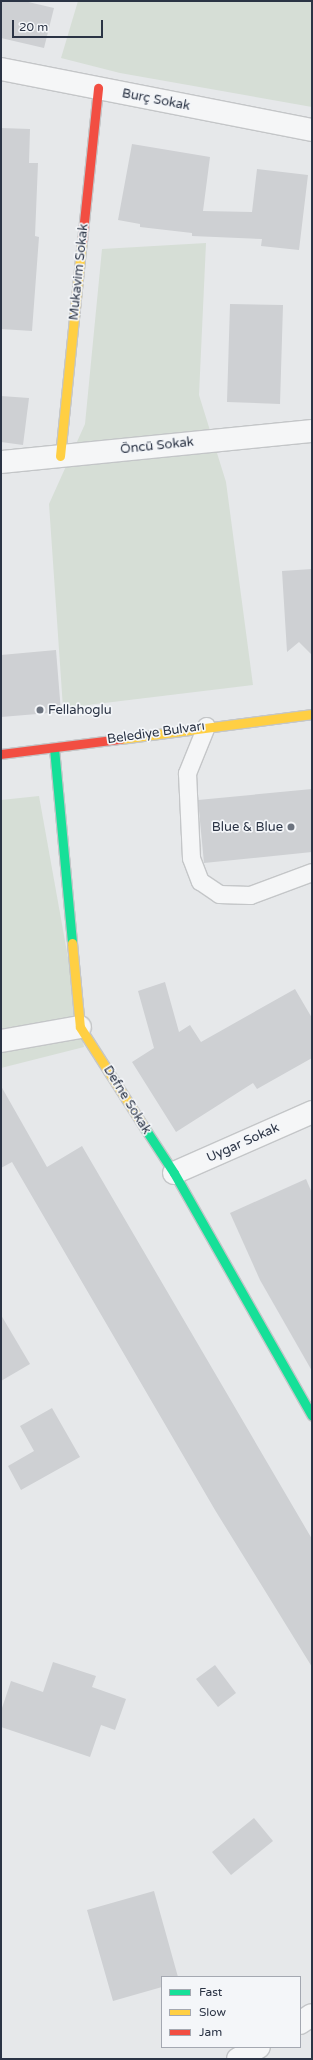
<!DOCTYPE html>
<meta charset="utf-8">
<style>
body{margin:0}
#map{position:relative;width:313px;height:2060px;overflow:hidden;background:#e6e8ea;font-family:"Varela Round",sans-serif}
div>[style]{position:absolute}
.green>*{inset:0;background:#d6ded6}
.building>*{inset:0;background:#ced0d3}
.roads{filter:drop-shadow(1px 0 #c4c6c8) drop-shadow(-1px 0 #c4c6c8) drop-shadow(0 1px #c4c6c8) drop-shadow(0 -1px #c4c6c8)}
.lane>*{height:17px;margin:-8.5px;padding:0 8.5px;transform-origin:8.5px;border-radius:8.5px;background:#f5f6f7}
.street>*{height:22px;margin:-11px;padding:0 11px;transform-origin:11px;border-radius:11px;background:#f5f6f7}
.fast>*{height:9px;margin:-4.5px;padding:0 4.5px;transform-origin:4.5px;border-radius:4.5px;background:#16e098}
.slow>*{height:9px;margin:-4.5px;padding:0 4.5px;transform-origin:4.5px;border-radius:4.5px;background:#ffcf43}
.jam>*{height:9px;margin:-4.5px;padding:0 4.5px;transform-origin:4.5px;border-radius:4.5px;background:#f24e42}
.dots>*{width:11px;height:11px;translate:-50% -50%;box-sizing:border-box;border:2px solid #f4f6f9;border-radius:50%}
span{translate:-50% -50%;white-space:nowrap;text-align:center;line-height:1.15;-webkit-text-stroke:3.5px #f4f6f9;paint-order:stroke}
.street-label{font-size:13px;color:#2b3445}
.poi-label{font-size:13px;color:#2b3445}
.left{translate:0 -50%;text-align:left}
.right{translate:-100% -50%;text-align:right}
.frame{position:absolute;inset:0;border:2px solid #2b3445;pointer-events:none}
.legend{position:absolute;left:161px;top:1976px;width:140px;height:72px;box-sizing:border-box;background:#f4f6f9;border:1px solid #a4a8b1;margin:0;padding:5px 7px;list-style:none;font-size:12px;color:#2b3445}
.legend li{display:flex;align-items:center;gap:8px;height:20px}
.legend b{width:20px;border:1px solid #a4a8b1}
.scale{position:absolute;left:12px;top:20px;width:91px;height:18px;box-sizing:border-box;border:2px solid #2b3445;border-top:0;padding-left:5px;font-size:12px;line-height:14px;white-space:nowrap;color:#2b3445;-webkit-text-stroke:3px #f4f6f9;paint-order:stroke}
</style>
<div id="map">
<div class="green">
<i style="clip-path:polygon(78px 1px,312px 1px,312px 107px,120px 73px,61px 58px)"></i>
<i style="clip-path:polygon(206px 243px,199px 395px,226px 482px,253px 685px,63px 708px,49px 504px,85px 424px,102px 249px)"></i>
<i style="clip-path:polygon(39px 796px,84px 1047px,1px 1068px,1px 800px)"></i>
</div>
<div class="building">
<i style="clip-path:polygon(1px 1px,24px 1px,54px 8px,44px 48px,1px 38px)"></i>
<i style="clip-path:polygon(1px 128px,30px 129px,29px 163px,38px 163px,35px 236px,39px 237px,32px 331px,1px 329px)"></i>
<i style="clip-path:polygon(132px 144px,210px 157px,203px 211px,252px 212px,257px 169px,308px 175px,299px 250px,261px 246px,262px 239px,192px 236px,192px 233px,140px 227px,140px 224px,118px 220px)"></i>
<i style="clip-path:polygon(230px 304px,283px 305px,280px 404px,227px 402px)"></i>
<i style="clip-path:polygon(1px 396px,29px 398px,23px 445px,1px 442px)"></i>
<i style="clip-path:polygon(312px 569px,312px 655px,299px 642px,287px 652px,282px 571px)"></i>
<i style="clip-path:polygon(56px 650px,61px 712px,1px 717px,1px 655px)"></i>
<i style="clip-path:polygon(312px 789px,312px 852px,204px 863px,198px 800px)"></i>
<i style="clip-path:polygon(165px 982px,179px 1032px,190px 1025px,201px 1042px,295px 989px,312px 1018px,312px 1058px,257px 1089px,253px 1083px,176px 1132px,132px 1062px,154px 1048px,138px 991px)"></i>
<i style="clip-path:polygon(1px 1086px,47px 1167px,82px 1146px,312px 1539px,312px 1667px,215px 1510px,12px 1162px,1px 1168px)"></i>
<i style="clip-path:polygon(306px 1179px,312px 1193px,312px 1371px,260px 1280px,230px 1213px)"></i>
<i style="clip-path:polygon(1px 1315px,30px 1364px,1px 1381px)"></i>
<i style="clip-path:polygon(52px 1408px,80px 1457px,21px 1490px,8px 1466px,34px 1451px,20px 1426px)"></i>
<i style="clip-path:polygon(53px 1662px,96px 1676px,92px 1687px,126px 1699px,115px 1730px,101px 1725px,90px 1757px,1px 1727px,1px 1711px,11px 1681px,43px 1692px)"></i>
<i style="clip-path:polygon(215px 1665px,236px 1693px,218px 1707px,196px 1679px)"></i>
<i style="clip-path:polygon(254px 1818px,273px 1841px,231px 1875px,212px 1852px)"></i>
<i style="clip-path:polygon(154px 1891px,178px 1977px,162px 1977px,162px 1987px,113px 2001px,87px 1910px)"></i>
</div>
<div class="roads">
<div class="lane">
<i style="left:206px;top:726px;width:51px;rotate:112deg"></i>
<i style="left:187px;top:773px;width:85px;rotate:87.3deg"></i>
<i style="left:191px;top:858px;width:25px;rotate:69deg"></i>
<i style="left:200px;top:881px;width:23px;rotate:34deg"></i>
<i style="left:219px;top:894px;width:31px;rotate:2deg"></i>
<i style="left:250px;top:895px;width:66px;rotate:-20.4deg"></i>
</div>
<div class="street">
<i style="left:1px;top:69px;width:317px;rotate:11.1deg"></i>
<i style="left:1px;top:462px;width:313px;rotate:-5.7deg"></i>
<i style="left:1px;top:1041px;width:80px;rotate:-10deg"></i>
<i style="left:174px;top:1173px;width:151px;rotate:-23.8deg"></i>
<i style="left:300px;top:2023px;width:14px;rotate:-34deg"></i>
<i style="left:238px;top:2059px;width:24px;rotate:-30deg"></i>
</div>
<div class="fast">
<i style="left:54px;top:748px;width:196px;rotate:84.7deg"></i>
<i style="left:144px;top:1127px;width:55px;rotate:56.9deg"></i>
<i style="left:174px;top:1173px;width:279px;rotate:60.4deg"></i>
</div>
<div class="slow">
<i style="left:60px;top:456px;width:216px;rotate:-84.2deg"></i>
<i style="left:120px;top:739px;width:194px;rotate:-7.4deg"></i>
<i style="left:72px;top:943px;width:84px;rotate:84.6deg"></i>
<i style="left:80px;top:1027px;width:119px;rotate:57.4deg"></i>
</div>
<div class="jam">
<i style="left:82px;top:241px;width:154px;rotate:-84deg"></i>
<i style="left:1px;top:754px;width:120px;rotate:-7.2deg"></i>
</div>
</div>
<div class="dots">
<i style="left:40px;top:710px;background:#6c737f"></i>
<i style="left:291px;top:827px;background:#6c737f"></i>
</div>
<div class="street-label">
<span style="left:156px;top:100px;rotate:11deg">Burç Sokak</span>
<span style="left:79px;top:272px;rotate:-84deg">Mukavim Sokak</span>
<span style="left:157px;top:446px;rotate:-6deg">Öncü Sokak</span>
<span style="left:156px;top:733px;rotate:-8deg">Belediye Bulvarı</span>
<span style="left:127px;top:1100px;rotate:58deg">Defne Sokak</span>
<span style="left:243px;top:1143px;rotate:-24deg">Uygar Sokak</span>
</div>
<div class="poi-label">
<span class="left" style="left:48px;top:710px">Fellahoglu</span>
<span class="right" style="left:283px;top:827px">Blue &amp; Blue</span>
</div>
<div class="frame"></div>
<ul class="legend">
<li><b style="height:5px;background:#16e098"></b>Fast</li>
<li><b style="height:5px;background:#ffcf43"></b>Slow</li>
<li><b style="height:5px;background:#f24e42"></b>Jam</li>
</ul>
<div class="scale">20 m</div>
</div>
